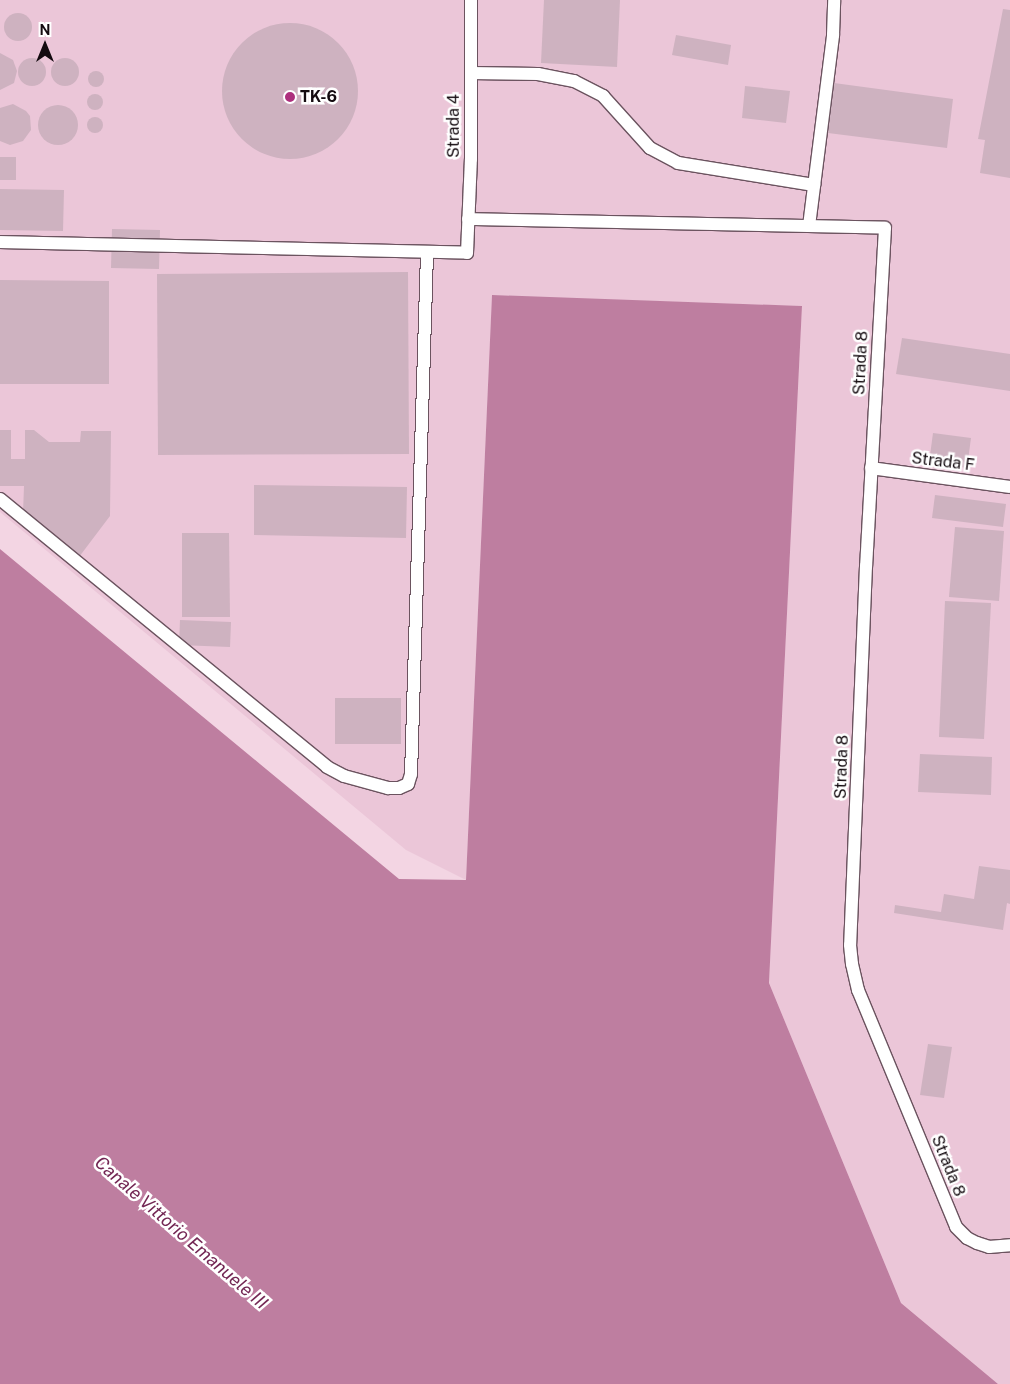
<!DOCTYPE html>
<style>
body{margin:0}
#map{position:relative;width:1010px;height:1384px;overflow:hidden;background:#f3d5e3;font-family:"Public Sans",sans-serif}
div>[style]{position:absolute}
.built>*{inset:0;background:#ebc6d8}
.water>*{inset:0;background:#be7ea0}
.building>*{inset:0;background:#ceb2c0}
.round{border-radius:50%}
.roads{filter:drop-shadow(1px 0 #6b535f) drop-shadow(-1px 0 #6b535f) drop-shadow(0 1px #6b535f) drop-shadow(0 -1px #6b535f)}
.service>*{height:12px;margin:-6px;padding:0 6px;transform-origin:6px;border-radius:6px;background:#fff}
.dots>*{width:14px;height:14px;translate:-50% -50%;box-sizing:border-box;border:2px solid #fff;border-radius:50%}
span{translate:-50% -50%;white-space:nowrap;text-align:center;line-height:1.15;-webkit-text-stroke:5px #fff;paint-order:stroke}
.poi-label{font-size:16px;color:#140b10;font-weight:700}
.left{translate:0 -50%;text-align:left}
.street-label{font-size:16px;color:#140b10}
.water-label{font-size:18px;color:#732754;font-style:italic}
.north{position:absolute;left:20px;top:20px;width:50px;height:50px;-webkit-text-stroke:4px #fff;paint-order:stroke;rotate:0deg;font-size:14px;font-weight:700;line-height:20px;text-align:center;color:#140b10}
.north::after{content:'';display:block;margin:auto;width:18px;height:22px;background:#140b10;clip-path:polygon(50% 0,100% 100%,50% 72%,0 100%)}
</style>
<div id="map">
<div class="built">
<i style="clip-path:polygon(0 0,1010px 0,1010px 1384px,998px 1384px,901px 1303px,769px 983px,802px 306px,492px 296px,466px 880px,406px 850px,0 512px)"></i>
</div>
<div class="water">
<i style="clip-path:polygon(492px 295px,802px 306px,769px 983px,901px 1303px,998px 1384px,0 1384px,0 549px,399px 879px,466px 880px)"></i>
</div>
<div class="building">
<i style="clip-path:polygon(544px 0,620px 0,617px 67px,541px 63px)"></i>
<i style="clip-path:polygon(1003px 9px,1010px 10px,1010px 178px,980px 173px,985px 140px,978px 139px)"></i>
<i class="round" style="left:4px;top:13px;width:28px;height:28px"></i>
<i class="round" style="left:222px;top:23px;width:136px;height:136px"></i>
<i style="clip-path:polygon(676px 35px,731px 45px,728px 65px,672px 55px)"></i>
<i style="clip-path:polygon(0 53px,13px 60px,17px 71px,14px 83px,0 90px)"></i>
<i class="round" style="left:51px;top:58px;width:28px;height:28px"></i>
<i class="round" style="left:18px;top:58px;width:28px;height:28px"></i>
<i class="round" style="left:88px;top:71px;width:16px;height:16px"></i>
<i style="clip-path:polygon(834px 83px,953px 99px,947px 148px,828px 133px)"></i>
<i style="clip-path:polygon(745px 86px,790px 91px,786px 123px,742px 118px)"></i>
<i class="round" style="left:87px;top:94px;width:16px;height:16px"></i>
<i style="clip-path:polygon(13px 104px,26px 111px,30px 116px,31px 130px,23px 141px,10px 145px,0 141px,0 108px)"></i>
<i class="round" style="left:38px;top:105px;width:40px;height:40px"></i>
<i class="round" style="left:87px;top:117px;width:16px;height:16px"></i>
<i style="clip-path:polygon(0 157px,16px 157px,16px 180px,0 180px)"></i>
<i style="clip-path:polygon(0 189px,64px 190px,63px 231px,0 230px)"></i>
<i style="clip-path:polygon(112px 229px,160px 230px,159px 269px,111px 268px)"></i>
<i style="clip-path:polygon(408px 272px,409px 454px,158px 455px,157px 274px)"></i>
<i style="clip-path:polygon(0 280px,109px 281px,109px 384px,0 384px)"></i>
<i style="clip-path:polygon(902px 338px,1010px 354px,1010px 391px,896px 374px)"></i>
<i style="clip-path:polygon(0 430px,11px 430px,11px 459px,25px 459px,25px 430px,34px 430px,49px 442px,80px 442px,81px 431px,111px 431px,110px 516px,79px 557px,23px 513px,24px 486px,0 486px)"></i>
<i style="clip-path:polygon(933px 433px,971px 438px,967px 468px,929px 463px)"></i>
<i style="clip-path:polygon(254px 485px,407px 487px,406px 538px,254px 535px)"></i>
<i style="clip-path:polygon(935px 495px,1006px 504px,1003px 527px,932px 518px)"></i>
<i style="clip-path:polygon(955px 527px,1004px 531px,999px 601px,949px 597px)"></i>
<i style="clip-path:polygon(182px 533px,229px 533px,230px 617px,182px 617px)"></i>
<i style="clip-path:polygon(945px 601px,991px 603px,984px 739px,939px 737px)"></i>
<i style="clip-path:polygon(180px 620px,231px 622px,230px 647px,179px 645px)"></i>
<i style="clip-path:polygon(335px 698px,401px 698px,401px 744px,335px 744px)"></i>
<i style="clip-path:polygon(920px 754px,992px 757px,991px 795px,918px 792px)"></i>
<i style="clip-path:polygon(979px 866px,1010px 870px,1010px 904px,1007px 903px,1003px 930px,894px 913px,895px 905px,941px 912px,944px 894px,974px 899px)"></i>
<i style="clip-path:polygon(928px 1044px,952px 1047px,944px 1098px,920px 1095px)"></i>
</div>
<div class="roads">
<div class="service">
<i style="left:471px;top:73px;width:67px;rotate:0.9deg"></i>
<i style="left:538px;top:74px;width:37px;rotate:11deg"></i>
<i style="left:574px;top:81px;width:33px;rotate:27deg"></i>
<i style="left:603px;top:96px;width:70px;rotate:47.9deg"></i>
<i style="left:650px;top:148px;width:32px;rotate:28deg"></i>
<i style="left:678px;top:163px;width:138px;rotate:9.2deg"></i>
<i style="left:468px;top:219px;width:417px;rotate:1.2deg"></i>
<i style="left:885px;top:228px;width:339px;rotate:93.2deg"></i>
<i style="left:866px;top:566px;width:379px;rotate:92.4deg"></i>
<i style="left:850px;top:945px;width:19px;rotate:84deg"></i>
<i style="left:852px;top:964px;width:27px;rotate:77deg"></i>
<i style="left:858px;top:990px;width:256px;rotate:67.5deg"></i>
<i style="left:956px;top:1227px;width:16px;rotate:45deg"></i>
<i style="left:967px;top:1238px;width:11px;rotate:27deg"></i>
<i style="left:977px;top:1243px;width:13px;rotate:18deg"></i>
<i style="left:989px;top:1247px;width:21px;rotate:-5deg"></i>
<i style="left:809px;top:226px;width:193px;rotate:-82.8deg"></i>
<i style="left:833px;top:35px;width:35px;rotate:-88deg"></i>
<i style="left:0;top:242px;width:467px;rotate:1.3deg"></i>
<i style="left:467px;top:253px;width:94px;rotate:-87.6deg"></i>
<i style="left:471px;top:159px;width:159px;rotate:-90deg"></i>
<i style="left:871px;top:468px;width:140px;rotate:7.8deg"></i>
<i style="left:0;top:499px;width:423px;rotate:39.3deg"></i>
<i style="left:327px;top:767px;width:19px;rotate:28deg"></i>
<i style="left:344px;top:776px;width:46px;rotate:15.3deg"></i>
<i style="left:388px;top:788px;width:11px"></i>
<i style="left:399px;top:788px;width:10px;rotate:-24deg"></i>
<i style="left:408px;top:784px;width:10px;rotate:-73deg"></i>
<i style="left:411px;top:774px;width:522px;rotate:-88.24deg"></i>
</div>
</div>
<div class="dots">
<i style="left:290px;top:97px;background:#ad2f7d"></i>
</div>
<div class="poi-label">
<span class="left" style="left:300px;top:97px">TK-6</span>
</div>
<div class="street-label">
<span style="left:454px;top:126px;rotate:-90deg">Strada 4</span>
<span style="left:861px;top:363px;rotate:-87deg">Strada 8</span>
<span style="left:943px;top:462px;rotate:7deg">Strada F</span>
<span style="left:842px;top:767px;rotate:-88deg">Strada 8</span>
<span style="left:948px;top:1166px;rotate:68deg">Strada 8</span>
</div>
<div class="water-label">
<span style="left:181px;top:1233px;rotate:41deg">Canale Vittorio Emanuele III</span>
</div>
<div class="north">N</div>
</div>
